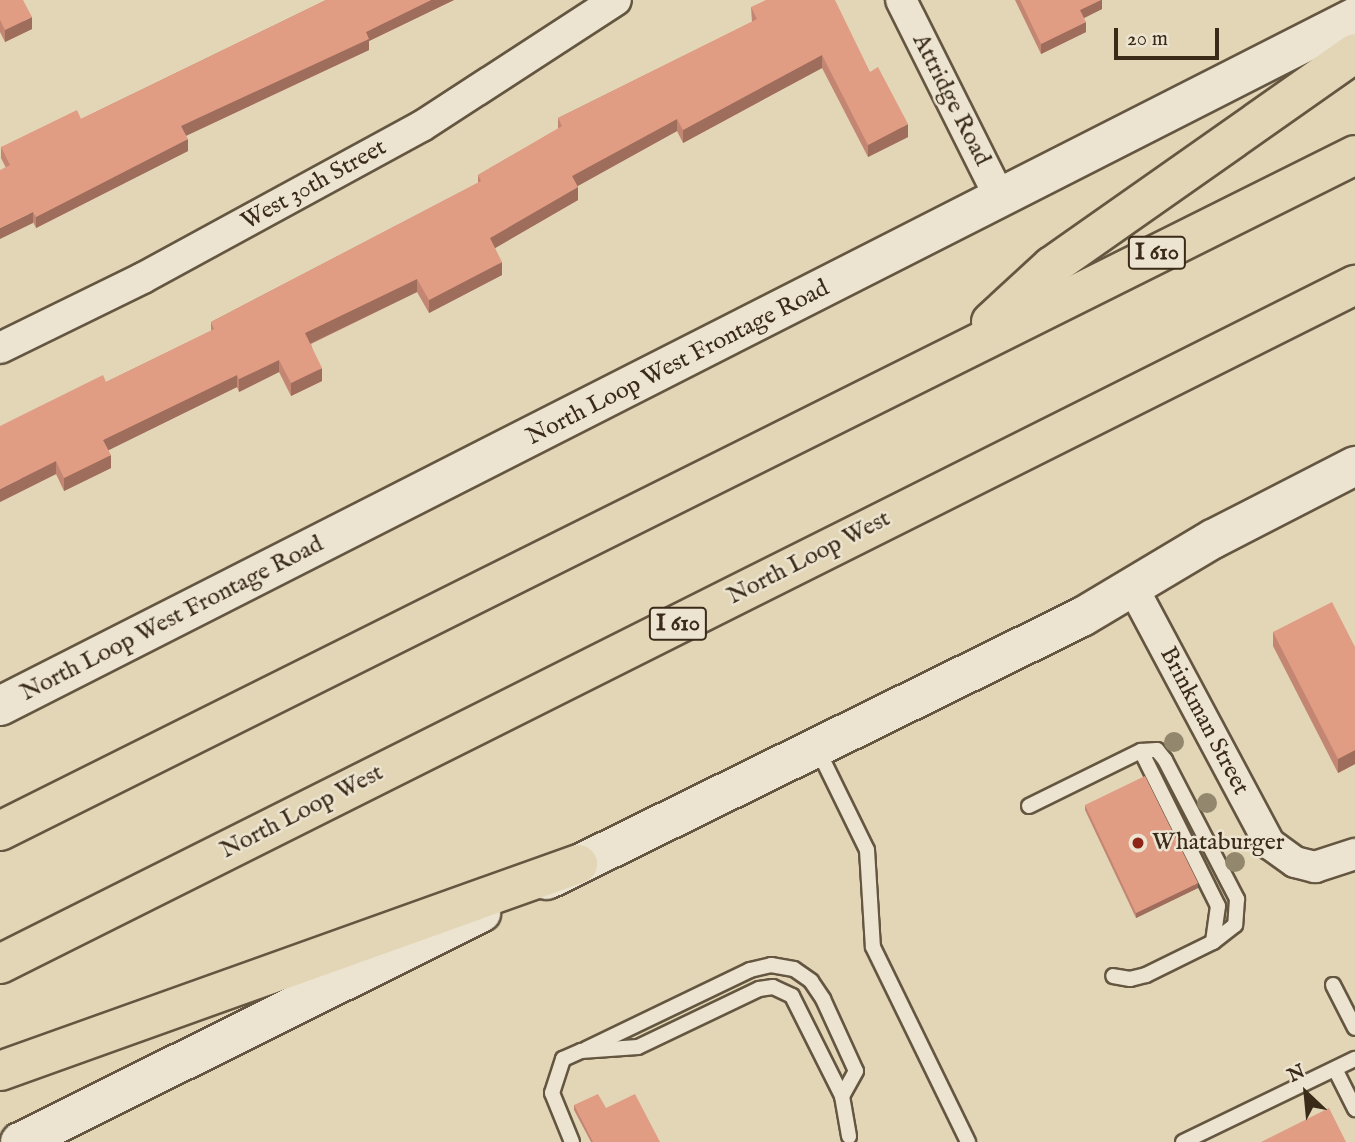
<!DOCTYPE html>
<style>
body{margin:0}
#map{position:relative;width:1355px;height:1142px;overflow:hidden;background:#e2d6b7;font-family:"IM FELL English",serif}
div>[style]{position:absolute}
.roads{filter:drop-shadow(2px 0 #645640) drop-shadow(-2px 0 #645640) drop-shadow(0 2px #645640) drop-shadow(0 -2px #645640)}
.lane>*{height:14px;margin:-7px;padding:0 7px;transform-origin:7px;border-radius:7px;background:#ece4d0}
.street>*{height:30px;margin:-15px;padding:0 15px;transform-origin:15px;border-radius:15px;background:#ece4d0}
.secondary>*{height:38px;margin:-19px;padding:0 19px;transform-origin:19px;border-radius:19px;background:#ece4d0}
.highway>*{height:38px;margin:-19px;padding:0 19px;transform-origin:19px;border-radius:19px;background:#e2d6b7}
.trees>*{width:20px;height:20px;margin:-10px;border-radius:50%;background:#93886d}
.wall>*{inset:0;background:#c28672}
.shaded-wall>*{inset:0;background:#9e6d5c}
.building>*{inset:0;background:#e19c84}
.dots>*{width:19px;height:19px;translate:-50% -50%;box-sizing:border-box;border:4px solid #ece4d0;border-radius:50%}
span{translate:-50% -50%;white-space:nowrap;text-align:center;line-height:1.15;-webkit-text-stroke:5px #ece4d0;paint-order:stroke}
.shield-label span{padding:2px 5px;background:#ece4d0;border:2px solid;border-radius:5px;-webkit-text-stroke-width:0}
.shield-label{font-size:23px;color:#3a2b19;font-weight:700}
.street-label{font-size:24px;color:#3a2b19}
.poi-label{font-size:24px;color:#3a2b19}
.left{translate:0 -50%;text-align:left}
.north{position:absolute;left:1271px;top:1058px;width:70px;height:70px;-webkit-text-stroke:5px #ece4d0;paint-order:stroke;rotate:334deg;font-size:19px;font-weight:700;line-height:28px;text-align:center;color:#3a2b19}
.north::after{content:'';display:block;margin:auto;width:24px;height:32px;background:#3a2b19;clip-path:polygon(50% 0,100% 100%,50% 72%,0 100%)}
.scale{position:absolute;left:1114px;top:28px;width:105px;height:32px;box-sizing:border-box;border:4px solid #3a2b19;border-top:0;padding-left:9px;font-size:21px;line-height:24px;white-space:nowrap;color:#3a2b19;-webkit-text-stroke:5px #ece4d0;paint-order:stroke}
</style>
<div id="map">
<div class="roads">
<div class="lane">
<i style="left:818px;top:750px;width:111px;rotate:63.9deg"></i>
<i style="left:867px;top:850px;width:97px;rotate:86.5deg"></i>
<i style="left:873px;top:947px;width:217px;rotate:64deg"></i>
<i style="left:1141px;top:751px;width:16px;rotate:-4deg"></i>
<i style="left:1157px;top:750px;width:13px;rotate:51deg"></i>
<i style="left:1165px;top:760px;width:157px;rotate:62.6deg"></i>
<i style="left:1237px;top:899px;width:26px;rotate:94deg"></i>
<i style="left:1235px;top:925px;width:28px;rotate:142deg"></i>
<i style="left:1029px;top:806px;width:125px;rotate:-26.2deg"></i>
<i style="left:1141px;top:751px;width:173px;rotate:63.6deg"></i>
<i style="left:1218px;top:906px;width:36px;rotate:98deg"></i>
<i style="left:1213px;top:942px;width:75px;rotate:153.8deg"></i>
<i style="left:1146px;top:975px;width:16px;rotate:166deg"></i>
<i style="left:1130px;top:979px;width:17px;rotate:-170deg"></i>
<i style="left:1333px;top:985px;width:48px;rotate:62.9deg"></i>
<i style="left:586px;top:1049px;width:182px;rotate:-25.7deg"></i>
<i style="left:750px;top:970px;width:22px;rotate:-13deg"></i>
<i style="left:771px;top:965px;width:23px;rotate:10deg"></i>
<i style="left:794px;top:969px;width:21px;rotate:35deg"></i>
<i style="left:811px;top:981px;width:22px;rotate:56deg"></i>
<i style="left:823px;top:999px;width:79px;rotate:65.4deg"></i>
<i style="left:856px;top:1071px;width:29px;rotate:119deg"></i>
<i style="left:1335px;top:1069px;width:45px;rotate:63.4deg"></i>
<i style="left:572px;top:1142px;width:53px;rotate:-112.2deg"></i>
<i style="left:552px;top:1093px;width:36px;rotate:-72deg"></i>
<i style="left:563px;top:1059px;width:20px;rotate:-24deg"></i>
<i style="left:581px;top:1051px;width:57px;rotate:-4deg"></i>
<i style="left:638px;top:1047px;width:134px;rotate:-25.6deg"></i>
<i style="left:759px;top:989px;width:14px;rotate:-8deg"></i>
<i style="left:773px;top:987px;width:21px;rotate:25deg"></i>
<i style="left:792px;top:996px;width:112px;rotate:63.4deg"></i>
<i style="left:842px;top:1096px;width:41px;rotate:80.1deg"></i>
<i style="left:1183px;top:1142px;width:191px;rotate:-25.8deg"></i>
</div>
<div class="street">
<i style="left:901px;top:0;width:224px;rotate:63.4deg"></i>
<i style="left:0;top:348px;width:159px;rotate:-26.1deg"></i>
<i style="left:143px;top:278px;width:318px;rotate:-28.6deg"></i>
<i style="left:422px;top:126px;width:231px;rotate:-33deg"></i>
<i style="left:1132px;top:586px;width:293px;rotate:61.9deg"></i>
<i style="left:1270px;top:844px;width:31px;rotate:36deg"></i>
<i style="left:1295px;top:862px;width:21px;rotate:14deg"></i>
<i style="left:1315px;top:867px;width:42px;rotate:-18deg"></i>
</div>
<div class="secondary">
<i style="left:0;top:706px;width:1520px;rotate:-26.95deg"></i>
<i style="left:547px;top:880px;width:596px;rotate:-26.18deg"></i>
<i style="left:1082px;top:617px;width:152px;rotate:-30.8deg"></i>
<i style="left:1213px;top:539px;width:160px;rotate:-27.2deg"></i>
<i style="left:20px;top:1142px;width:515px;rotate:-26.42deg"></i>
</div>
<div class="highway">
<i style="left:991px;top:322px;width:83px;rotate:-42.6deg"></i>
<i style="left:1052px;top:266px;width:370px;rotate:-35.1deg"></i>
<i style="left:0;top:831px;width:1514px;rotate:-26.51deg"></i>
<i style="left:0;top:964px;width:1516px;rotate:-26.62deg"></i>
<i style="left:0;top:1071px;width:614px;rotate:-19.7deg"></i>
</div>
</div>
<div class="trees">
<i style="left:1174px;top:742px"></i>
<i style="left:1207px;top:803px"></i>
<i style="left:1235px;top:862px"></i>
</div>
<div class="wall">
<i style="clip-path:polygon(0 0,32px 29px,5px 42px,0 32px)"></i>
<i style="clip-path:polygon(326px 0,454px 0,369px 41px,369px 50px,186px 136px,188px 151px,36px 228px,1px 158px,1px 147px,81px 119px)"></i>
<i style="clip-path:polygon(1015px 0,1102px 0,1102px 9px,1084px 18px,1086px 32px,1041px 54px)"></i>
<i style="clip-path:polygon(751px 7px,870px 72px,908px 137px,868px 157px,822px 68px,683px 143px,677px 131px,578px 186px,578px 200px,495px 248px,502px 275px,429px 313px,417px 292px,311px 344px,322px 381px,291px 396px,279px 372px,239px 392px,237px 387px,108px 450px,111px 468px,64px 491px,56px 474px,0 502px,106px 382px,211px 331px,211px 322px,478px 183px,478px 175px,558px 129px,558px 118px,752px 22px)"></i>
<i style="clip-path:polygon(1273px 632px,1355px 647px,1355px 764px,1338px 773px,1273px 646px)"></i>
<i style="clip-path:polygon(1085px 805px,1198px 888px,1136px 918px,1085px 810px)"></i>
<i style="clip-path:polygon(574px 1105px,660px 1142px,591px 1142px,574px 1110px)"></i>
</div>
<div class="shaded-wall">
<i style="clip-path:polygon(431px 0,454px 0,369px 41px,369px 50px,181px 138px,181px 126px,366px 32px)"></i>
<i style="clip-path:polygon(1101px 0,1102px 0,1102px 9px,1080px 20px,1080px 10px)"></i>
<i style="clip-path:polygon(32px 17px,32px 29px,5px 42px,5px 30px)"></i>
<i style="clip-path:polygon(1086px 22px,1086px 32px,1041px 54px,1041px 44px)"></i>
<i style="clip-path:polygon(822px 55px,822px 68px,683px 143px,683px 130px)"></i>
<i style="clip-path:polygon(677px 119px,677px 131px,572px 189px,572px 176px)"></i>
<i style="clip-path:polygon(908px 124px,908px 137px,868px 157px,868px 145px)"></i>
<i style="clip-path:polygon(188px 139px,188px 151px,36px 228px,36px 217px)"></i>
<i style="clip-path:polygon(578px 187px,578px 200px,490px 251px,490px 238px)"></i>
<i style="clip-path:polygon(33px 212px,33px 223px,0 239px,0 228px)"></i>
<i style="clip-path:polygon(502px 262px,502px 275px,429px 313px,429px 300px)"></i>
<i style="clip-path:polygon(417px 279px,417px 292px,305px 346px,305px 333px)"></i>
<i style="clip-path:polygon(279px 360px,279px 372px,239px 392px,239px 379px)"></i>
<i style="clip-path:polygon(322px 368px,322px 381px,291px 396px,291px 383px)"></i>
<i style="clip-path:polygon(237px 375px,237px 387px,103px 453px,103px 440px)"></i>
<i style="clip-path:polygon(111px 455px,111px 468px,64px 491px,64px 478px)"></i>
<i style="clip-path:polygon(56px 461px,56px 474px,0 502px,0 489px)"></i>
<i style="clip-path:polygon(1355px 750px,1355px 764px,1338px 773px,1338px 759px)"></i>
<i style="clip-path:polygon(1198px 883px,1198px 888px,1136px 918px,1136px 913px)"></i>
</div>
<div class="building">
<i style="clip-path:polygon(0 0,23px 0,32px 17px,5px 30px,0 20px)"></i>
<i style="clip-path:polygon(326px 0,431px 0,366px 32px,369px 39px,181px 126px,188px 139px,36px 217px,33px 212px,0 228px,0 170px,10px 165px,1px 147px,77px 110px,81px 119px)"></i>
<i style="clip-path:polygon(766px 0,835px 0,870px 72px,878px 67px,908px 124px,868px 145px,822px 55px,683px 130px,677px 119px,572px 176px,578px 187px,490px 238px,502px 262px,429px 300px,417px 279px,305px 333px,322px 368px,291px 383px,279px 360px,239px 379px,237px 375px,103px 440px,111px 455px,64px 478px,56px 461px,0 489px,0 426px,103px 375px,106px 382px,214px 329px,211px 322px,481px 181px,478px 175px,562px 126px,558px 118px,757px 19px,751px 7px)"></i>
<i style="clip-path:polygon(1020px 0,1101px 0,1080px 10px,1086px 22px,1041px 44px)"></i>
<i style="clip-path:polygon(1332px 602px,1355px 647px,1355px 750px,1338px 759px,1273px 632px)"></i>
<i style="clip-path:polygon(1145px 776px,1198px 883px,1136px 913px,1085px 805px)"></i>
<i style="clip-path:polygon(598px 1094px,606px 1108px,635px 1094px,660px 1142px,593px 1142px,574px 1105px)"></i>
<i style="clip-path:polygon(1329px 1108px,1346px 1142px,1261px 1142px)"></i>
</div>
<div class="dots">
<i style="left:1138px;top:843px;background:#8f2418"></i>
</div>
<div class="shield-label">
<span style="left:1157px;top:253px">I 610</span>
<span style="left:678px;top:624px">I 610</span>
</div>
<div class="street-label">
<span style="left:951px;top:100px;rotate:63deg">Attridge Road</span>
<span style="left:314px;top:185px;rotate:-29deg">West 30th Street</span>
<span style="left:678px;top:363px;rotate:-27deg">North Loop West Frontage Road</span>
<span style="left:809px;top:558px;rotate:-27deg">North Loop West</span>
<span style="left:172px;top:619px;rotate:-27deg">North Loop West Frontage Road</span>
<span style="left:1204px;top:721px;rotate:62deg">Brinkman Street</span>
<span style="left:302px;top:812px;rotate:-27deg">North Loop West</span>
</div>
<div class="poi-label">
<span class="left" style="left:1152px;top:843px">Whataburger</span>
</div>
<div class="north">N</div>
<div class="scale">20 m</div>
</div>
